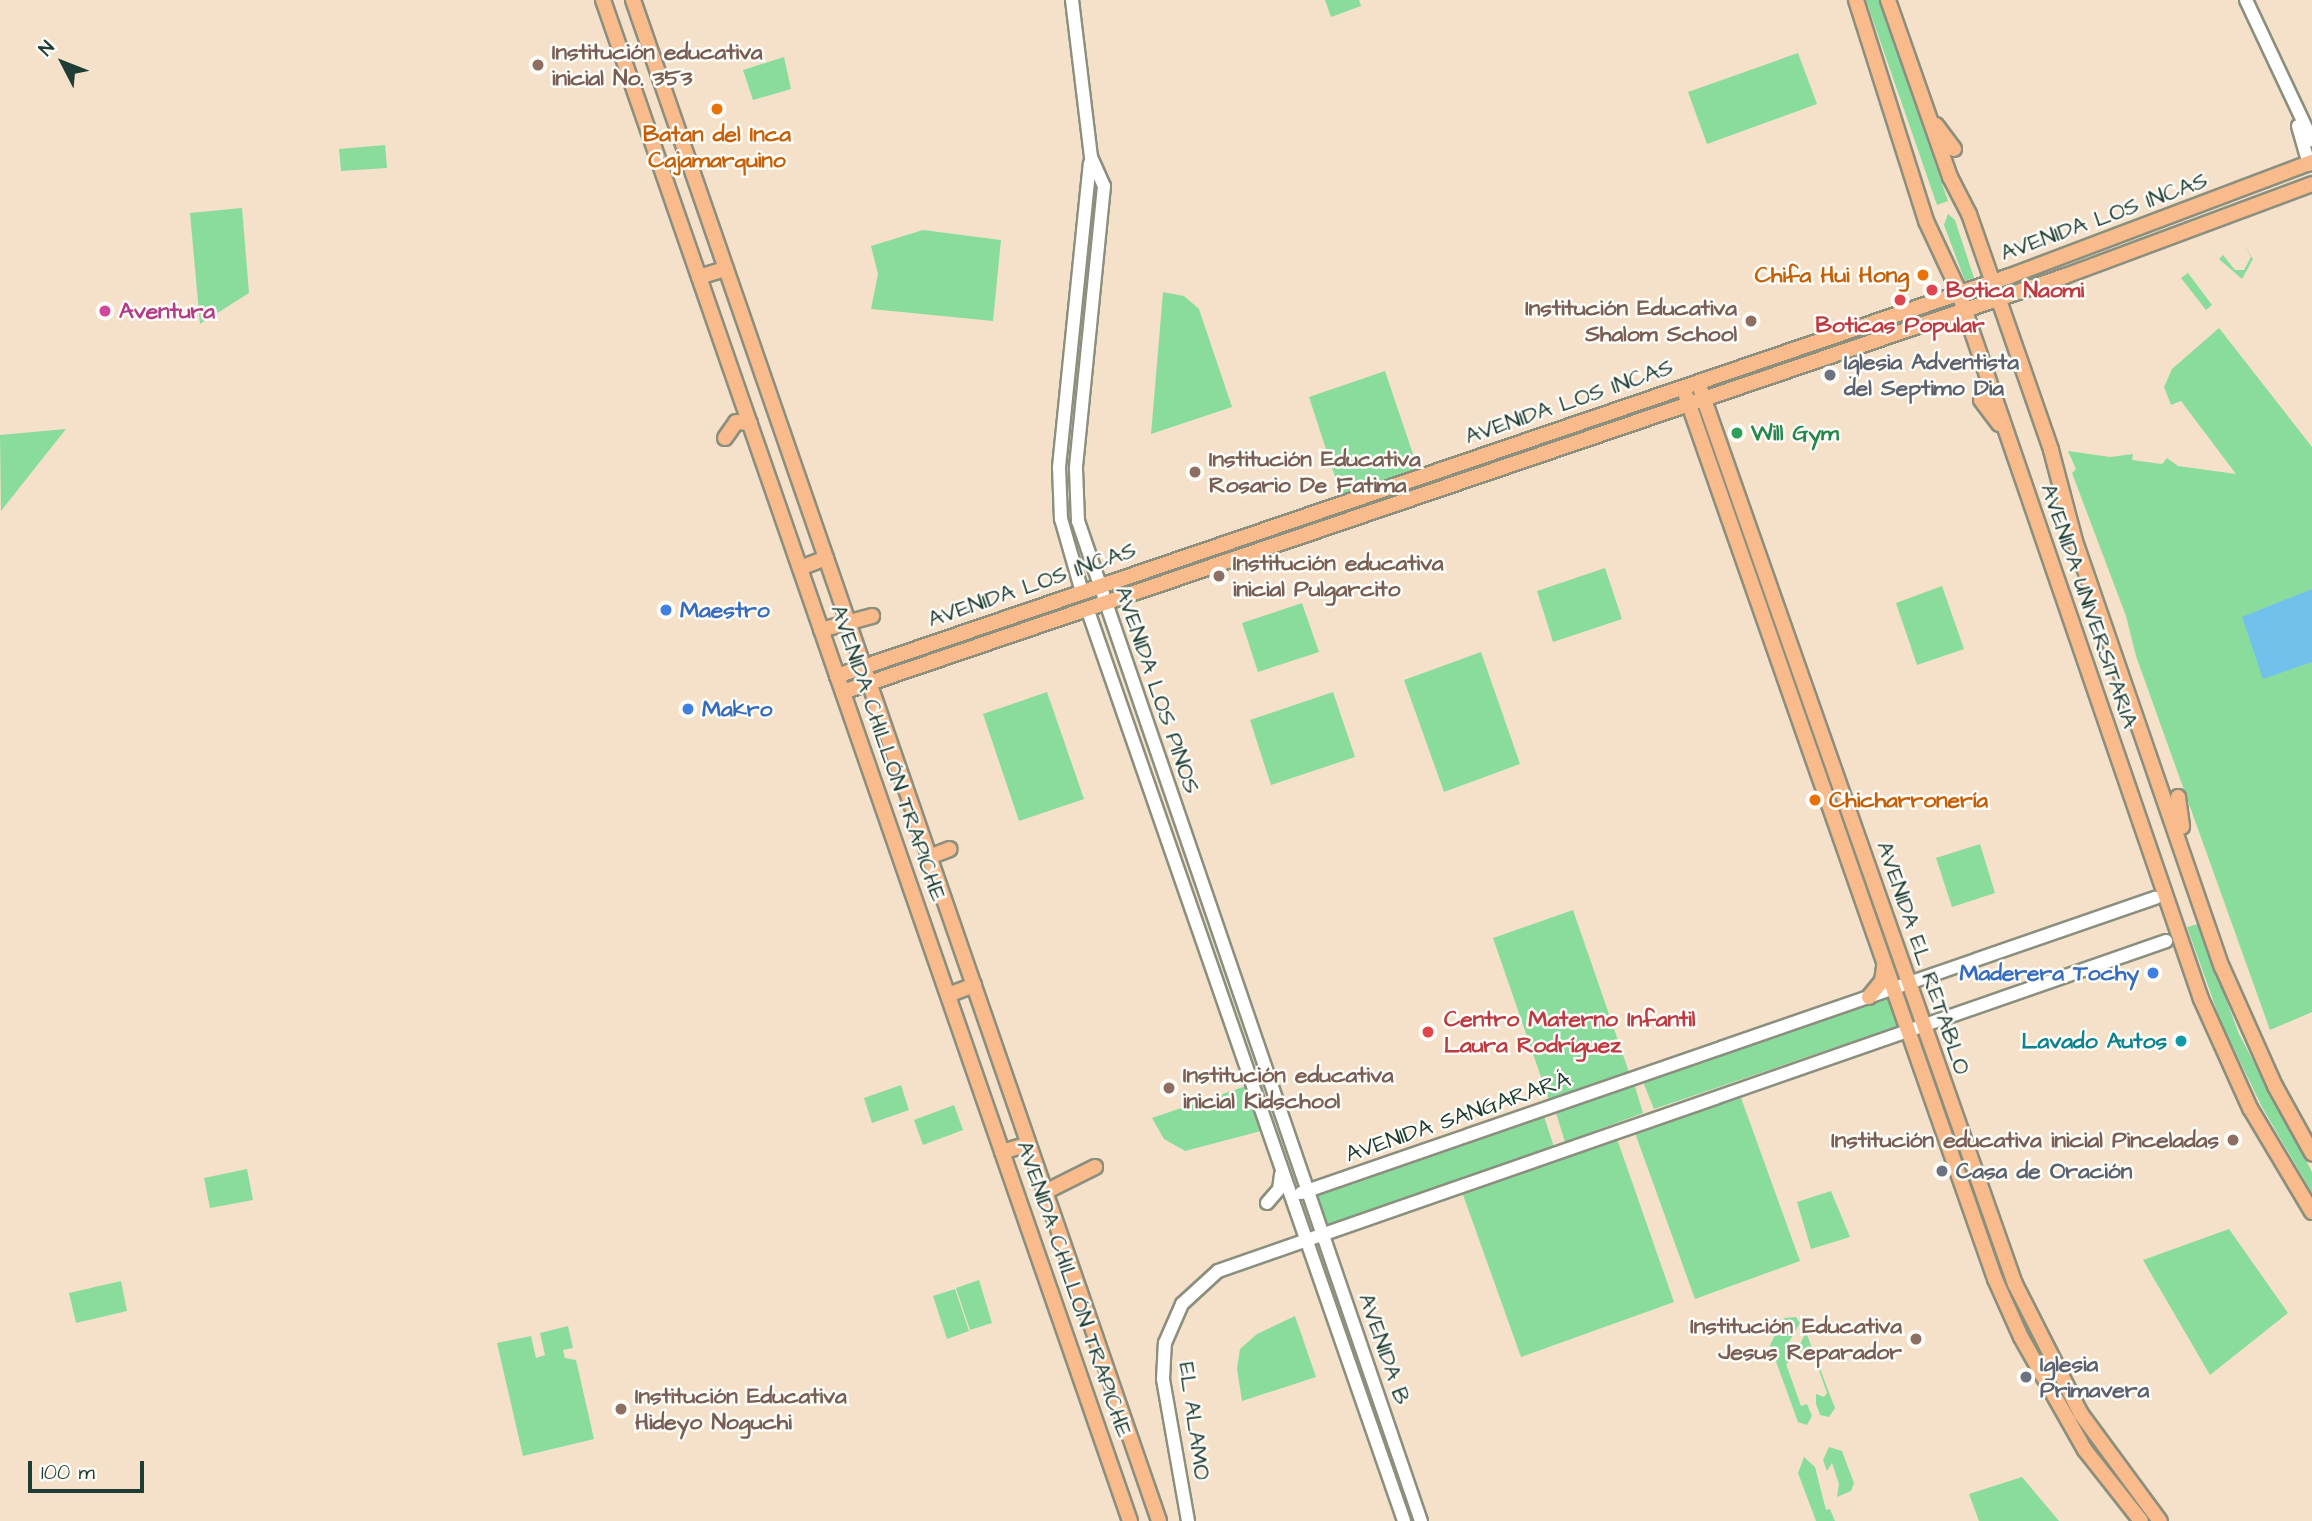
<!DOCTYPE html>
<meta charset="utf-8">
<style>
body{margin:0}
#map{position:relative;width:2312px;height:1521px;overflow:hidden;background:#f5e1c9;font-family:"Architects Daughter",sans-serif}
div>[style]{position:absolute}
.green>*{inset:0;background:#8adc9d}
.water>*{inset:0;background:#72c1ed}
.roads{filter:drop-shadow(2px 0 #8a8f7e) drop-shadow(-2px 0 #8a8f7e) drop-shadow(0 2px #8a8f7e) drop-shadow(0 -2px #8a8f7e)}
.minor>*{height:12px;margin:-6px;padding:0 6px;transform-origin:6px;border-radius:6px;background:#fff}
.major>*{height:14px;margin:-7px;padding:0 7px;transform-origin:7px;border-radius:7px;background:#fabb8c}
.dots>*{width:19px;height:19px;translate:-50% -50%;box-sizing:border-box;border:4px solid #fdfcf7;border-radius:50%}
span{translate:-50% -50%;white-space:nowrap;text-align:center;line-height:1.15;-webkit-text-stroke:5px #fdfcf7;paint-order:stroke}
.education-label{font-size:23px;color:#785e54;font-weight:700}
.left{translate:0 -50%;text-align:left}
.right{translate:-100% -50%;text-align:right}
.food-label{font-size:23px;color:#c56008;font-weight:700}
.street-label{font-size:23px;color:#1f3d34}
.health-label{font-size:23px;color:#be3a42;font-weight:700}
.hotel-label{font-size:23px;color:#b23c85;font-weight:700}
.worship-label{font-size:23px;color:#5b616d;font-weight:700}
.leisure-label{font-size:23px;color:#27864d;font-weight:700}
.shop-label{font-size:23px;color:#366cbe;font-weight:700}
.culture-label{font-size:23px;color:#0d838f;font-weight:700}
.north{position:absolute;left:28px;top:28px;width:70px;height:70px;-webkit-text-stroke:5px #fdfcf7;paint-order:stroke;rotate:312deg;font-size:19px;font-weight:700;line-height:28px;text-align:center;color:#1f3d34}
.north::after{content:'';display:block;margin:auto;width:24px;height:32px;background:#1f3d34;clip-path:polygon(50% 0,100% 100%,50% 72%,0 100%)}
.scale{position:absolute;left:28px;top:1461px;width:116px;height:32px;box-sizing:border-box;border:4px solid #1f3d34;border-top:0;padding-left:9px;font-size:21px;line-height:24px;white-space:nowrap;color:#1f3d34;-webkit-text-stroke:5px #fdfcf7;paint-order:stroke}
</style>
<div id="map">
<div class="green">
<i style="clip-path:polygon(1325px 0,1359px 0,1361px 6px,1331px 17px)"></i>
<i style="clip-path:polygon(1866px 0,1879px 0,1948px 201px,1937px 205px)"></i>
<i style="clip-path:polygon(1798px 53px,1817px 104px,1707px 144px,1688px 92px)"></i>
<i style="clip-path:polygon(784px 57px,791px 89px,753px 100px,743px 70px)"></i>
<i style="clip-path:polygon(385px 145px,387px 168px,341px 171px,339px 149px)"></i>
<i style="clip-path:polygon(242px 208px,249px 293px,200px 324px,190px 213px)"></i>
<i style="clip-path:polygon(1948px 214px,1955px 220px,1974px 278px,1965px 281px,1944px 225px)"></i>
<i style="clip-path:polygon(923px 230px,1001px 240px,993px 321px,871px 309px,878px 274px,871px 246px)"></i>
<i style="clip-path:polygon(2244px 245px,2253px 259px,2242px 279px,2219px 259px,2223px 255px,2235px 270px,2244px 270px,2251px 257px)"></i>
<i style="clip-path:polygon(2188px 273px,2212px 305px,2206px 310px,2181px 278px)"></i>
<i style="clip-path:polygon(1163px 292px,1184px 296px,1199px 309px,1232px 407px,1151px 434px)"></i>
<i style="clip-path:polygon(2219px 328px,2312px 447px,2312px 1012px,2270px 1030px,2136px 656px,2126px 616px,2072px 473px,2076px 469px,2068px 451px,2110px 457px,2133px 454px,2132px 460px,2162px 464px,2167px 458px,2178px 466px,2236px 474px,2181px 401px,2171px 405px,2164px 387px,2172px 369px)"></i>
<i style="clip-path:polygon(1385px 371px,1418px 469px,1341px 495px,1309px 397px)"></i>
<i style="clip-path:polygon(66px 429px,1px 511px,0 435px)"></i>
<i style="clip-path:polygon(1605px 568px,1622px 619px,1553px 642px,1537px 591px)"></i>
<i style="clip-path:polygon(1942px 586px,1964px 649px,1917px 665px,1896px 603px)"></i>
<i style="clip-path:polygon(1302px 603px,1319px 652px,1258px 672px,1242px 623px)"></i>
<i style="clip-path:polygon(1481px 652px,1520px 764px,1444px 792px,1404px 680px)"></i>
<i style="clip-path:polygon(1047px 692px,1084px 799px,1019px 821px,983px 714px)"></i>
<i style="clip-path:polygon(1333px 692px,1355px 757px,1271px 785px,1250px 720px)"></i>
<i style="clip-path:polygon(1980px 844px,1995px 893px,1952px 907px,1936px 858px)"></i>
<i style="clip-path:polygon(1573px 910px,1630px 1075px,1550px 1103px,1493px 938px)"></i>
<i style="clip-path:polygon(2198px 924px,2239px 1034px,2312px 1172px,2312px 1193px,2262px 1107px,2221px 1022px,2187px 927px)"></i>
<i style="clip-path:polygon(1890px 995px,1901px 1025px,1654px 1109px,1643px 1082px)"></i>
<i style="clip-path:polygon(1634px 1083px,1643px 1113px,1565px 1142px,1555px 1110px)"></i>
<i style="clip-path:polygon(901px 1085px,909px 1110px,872px 1123px,864px 1098px)"></i>
<i style="clip-path:polygon(1246px 1086px,1261px 1131px,1185px 1151px,1164px 1139px,1152px 1118px)"></i>
<i style="clip-path:polygon(1740px 1095px,1800px 1261px,1695px 1299px,1635px 1133px)"></i>
<i style="clip-path:polygon(954px 1105px,963px 1130px,923px 1145px,914px 1120px)"></i>
<i style="clip-path:polygon(1543px 1113px,1554px 1147px,1324px 1226px,1312px 1193px)"></i>
<i style="clip-path:polygon(1616px 1136px,1674px 1302px,1521px 1357px,1462px 1192px)"></i>
<i style="clip-path:polygon(247px 1169px,253px 1200px,210px 1208px,204px 1178px)"></i>
<i style="clip-path:polygon(1831px 1191px,1850px 1237px,1811px 1249px,1797px 1202px)"></i>
<i style="clip-path:polygon(2229px 1229px,2288px 1313px,2210px 1375px,2143px 1260px)"></i>
<i style="clip-path:polygon(979px 1280px,992px 1323px,970px 1330px,956px 1288px)"></i>
<i style="clip-path:polygon(121px 1281px,127px 1311px,76px 1323px,69px 1293px)"></i>
<i style="clip-path:polygon(955px 1289px,969px 1331px,947px 1339px,933px 1296px)"></i>
<i style="clip-path:polygon(1295px 1316px,1316px 1377px,1242px 1401px,1237px 1369px,1240px 1349px,1257px 1334px)"></i>
<i style="clip-path:polygon(1784px 1318px,1796px 1317px,1800px 1323px,1789px 1342px,1791px 1361px,1786px 1364px,1801px 1406px,1807px 1404px,1812px 1416px,1807px 1425px,1798px 1422px,1770px 1345px)"></i>
<i style="clip-path:polygon(568px 1326px,573px 1348px,563px 1350px,565px 1358px,576px 1360px,594px 1439px,523px 1456px,497px 1343px,531px 1336px,536px 1358px,545px 1355px,540px 1333px)"></i>
<i style="clip-path:polygon(1806px 1332px,1835px 1408px,1829px 1417px,1820px 1415px,1816px 1404px,1816px 1394px,1824px 1397px,1827px 1393px,1815px 1359px,1801px 1353px,1799px 1346px)"></i>
<i style="clip-path:polygon(1829px 1447px,1842px 1451px,1854px 1483px,1851px 1491px,1837px 1497px,1839px 1484px,1832px 1463px,1827px 1471px,1823px 1460px)"></i>
<i style="clip-path:polygon(1804px 1457px,1815px 1467px,1826px 1510px,1830px 1509px,1835px 1521px,1816px 1521px,1798px 1473px)"></i>
<i style="clip-path:polygon(2022px 1477px,2059px 1521px,1979px 1521px,1969px 1494px)"></i>
</div>
<div class="water">
<i style="clip-path:polygon(2312px 589px,2312px 662px,2263px 679px,2242px 617px)"></i>
</div>
<div class="roads">
<div class="minor">
<i style="left:1072px;top:0;width:158px;rotate:83.1deg"></i>
<i style="left:1091px;top:157px;width:32px;rotate:66deg"></i>
<i style="left:1104px;top:186px;width:284px;rotate:95.7deg"></i>
<i style="left:1076px;top:469px;width:52px;rotate:87.8deg"></i>
<i style="left:1078px;top:521px;width:1057px;rotate:71.07deg"></i>
<i style="left:2246px;top:0;width:155px;rotate:64.8deg"></i>
<i style="left:2298px;top:126px;width:40px;rotate:74deg"></i>
<i style="left:1082px;top:592px;width:76px;rotate:-106deg"></i>
<i style="left:1061px;top:519px;width:52px;rotate:-92.2deg"></i>
<i style="left:1059px;top:467px;width:305px;rotate:-84.2deg"></i>
<i style="left:1087px;top:608px;width:966px;rotate:70.85deg"></i>
<i style="left:1301px;top:1193px;width:904px;rotate:-19.06deg"></i>
<i style="left:1267px;top:1203px;width:18px;rotate:-49deg"></i>
<i style="left:1279px;top:1189px;width:15px;rotate:-82deg"></i>
<i style="left:1188px;top:1521px;width:144px;rotate:-100deg"></i>
<i style="left:1163px;top:1379px;width:36px;rotate:-87deg"></i>
<i style="left:1165px;top:1343px;width:43px;rotate:-66.4deg"></i>
<i style="left:1182px;top:1304px;width:49px;rotate:-42.5deg"></i>
<i style="left:1218px;top:1271px;width:1004px;rotate:-19.19deg"></i>
</div>
<div class="major">
<i style="left:603px;top:0;width:1610px;rotate:70.89deg"></i>
<i style="left:633px;top:0;width:1609px;rotate:70.92deg"></i>
<i style="left:1856px;top:0;width:232px;rotate:72.4deg"></i>
<i style="left:1926px;top:221px;width:71px;rotate:64.9deg"></i>
<i style="left:1956px;top:285px;width:755px;rotate:71.06deg"></i>
<i style="left:2201px;top:999px;width:120px;rotate:65.8deg"></i>
<i style="left:2250px;top:1108px;width:121px;rotate:59.2deg"></i>
<i style="left:1888px;top:0;width:188px;rotate:70.7deg"></i>
<i style="left:1950px;top:177px;width:42px;rotate:62.8deg"></i>
<i style="left:1969px;top:214px;width:250px;rotate:70.8deg"></i>
<i style="left:2051px;top:450px;width:94px;rotate:75.2deg"></i>
<i style="left:2075px;top:541px;width:451px;rotate:71deg"></i>
<i style="left:2222px;top:967px;width:130px;rotate:66deg"></i>
<i style="left:2275px;top:1086px;width:77px;rotate:61.1deg"></i>
<i style="left:1936px;top:125px;width:30px;rotate:53deg"></i>
<i style="left:699px;top:277px;width:28px;rotate:-17deg"></i>
<i style="left:1701px;top:391px;width:947px;rotate:70.63deg"></i>
<i style="left:2015px;top:1284px;width:146px;rotate:63.1deg"></i>
<i style="left:2081px;top:1414px;width:133px;rotate:53.6deg"></i>
<i style="left:1686px;top:396px;width:936px;rotate:70.71deg"></i>
<i style="left:1995px;top:1279px;width:64px;rotate:65.9deg"></i>
<i style="left:2021px;top:1337px;width:130px;rotate:60.5deg"></i>
<i style="left:2085px;top:1450px;width:90px;rotate:51.7deg"></i>
<i style="left:1981px;top:400px;width:30px;rotate:53deg"></i>
<i style="left:725px;top:438px;width:19px;rotate:-55deg"></i>
<i style="left:736px;top:422px;width:14px;rotate:4deg"></i>
<i style="left:800px;top:568px;width:28px;rotate:-21deg"></i>
<i style="left:821px;top:630px;width:53px;rotate:-15.4deg"></i>
<i style="left:837px;top:676px;width:1239px;rotate:-18.83deg"></i>
<i style="left:2010px;top:276px;width:323px;rotate:-20.7deg"></i>
<i style="left:843px;top:692px;width:1291px;rotate:-18.8deg"></i>
<i style="left:2065px;top:276px;width:264px;rotate:-20.4deg"></i>
<i style="left:2178px;top:797px;width:30px;rotate:82deg"></i>
<i style="left:929px;top:857px;width:22px;rotate:-21deg"></i>
<i style="left:948px;top:995px;width:28px;rotate:-21deg"></i>
<i style="left:1869px;top:997px;width:21px;rotate:-51deg"></i>
<i style="left:1882px;top:981px;width:15px;rotate:-82deg"></i>
<i style="left:1002px;top:1152px;width:27px;rotate:-17deg"></i>
<i style="left:1045px;top:1192px;width:56px;rotate:-26.6deg"></i>
</div>
</div>
<div class="dots">
<i style="left:538px;top:65px;background:#8d6e63"></i>
<i style="left:717px;top:109px;background:#e8710a"></i>
<i style="left:1923px;top:275px;background:#e8710a"></i>
<i style="left:1932px;top:290px;background:#e0444e"></i>
<i style="left:1900px;top:300px;background:#e0444e"></i>
<i style="left:105px;top:311px;background:#d1479c"></i>
<i style="left:1751px;top:321px;background:#8d6e63"></i>
<i style="left:1830px;top:375px;background:#6b7280"></i>
<i style="left:1737px;top:433px;background:#2e9e5b"></i>
<i style="left:1195px;top:472px;background:#8d6e63"></i>
<i style="left:1219px;top:576px;background:#8d6e63"></i>
<i style="left:666px;top:610px;background:#3f7fe0"></i>
<i style="left:688px;top:709px;background:#3f7fe0"></i>
<i style="left:1815px;top:800px;background:#e8710a"></i>
<i style="left:2153px;top:973px;background:#3f7fe0"></i>
<i style="left:1428px;top:1032px;background:#e0444e"></i>
<i style="left:2181px;top:1041px;background:#0f9aa8"></i>
<i style="left:1169px;top:1088px;background:#8d6e63"></i>
<i style="left:2233px;top:1140px;background:#8d6e63"></i>
<i style="left:1942px;top:1171px;background:#6b7280"></i>
<i style="left:1916px;top:1339px;background:#8d6e63"></i>
<i style="left:2026px;top:1377px;background:#6b7280"></i>
<i style="left:621px;top:1409px;background:#8d6e63"></i>
</div>
<div class="education-label">
<span class="left" style="left:552px;top:65px">Institución educativa<br>inicial No. 353</span>
<span class="right" style="left:1737px;top:321px">Institución Educativa<br>Shalom School</span>
<span class="left" style="left:1209px;top:472px">Institución Educativa<br>Rosario De Fatima</span>
<span class="left" style="left:1233px;top:576px">Institución educativa<br>inicial Pulgarcito</span>
<span class="left" style="left:1183px;top:1088px">Institución educativa<br>inicial Kidschool</span>
<span class="right" style="left:2219px;top:1140px">Institución educativa inicial Pinceladas</span>
<span class="right" style="left:1902px;top:1339px">Institución Educativa<br>Jesus Reparador</span>
<span class="left" style="left:635px;top:1409px">Institución Educativa<br>Hideyo Noguchi</span>
</div>
<div class="food-label">
<span style="left:717px;top:147px">Batan del Inca<br>Cajamarquino</span>
<span class="right" style="left:1909px;top:275px">Chifa Hui Hong</span>
<span class="left" style="left:1829px;top:800px">Chicharronería</span>
</div>
<div class="street-label">
<span style="left:2104px;top:217px;rotate:-20deg">AVENIDA LOS INCAS</span>
<span style="left:1569px;top:402px;rotate:-19deg">AVENIDA LOS INCAS</span>
<span style="left:1032px;top:585px;rotate:-19deg">AVENIDA LOS INCAS</span>
<span style="left:2089px;top:606px;rotate:71deg">AVENIDA UNIVERSITARIA</span>
<span style="left:1157px;top:690px;rotate:71deg">AVENIDA LOS PINOS</span>
<span style="left:888px;top:753px;rotate:71deg">AVENIDA CHILLÓN TRAPICHE</span>
<span style="left:1923px;top:958px;rotate:71deg">AVENIDA EL RETABLO</span>
<span style="left:1458px;top:1117px;rotate:-19deg">AVENIDA SANGARARÁ</span>
<span style="left:1074px;top:1289px;rotate:71deg">AVENIDA CHILLÓN TRAPICHE</span>
<span style="left:1384px;top:1349px;rotate:71deg">AVENIDA B</span>
<span style="left:1194px;top:1421px;rotate:82deg">EL ALAMO</span>
</div>
<div class="health-label">
<span class="left" style="left:1946px;top:290px">Botica Naomi</span>
<span style="left:1900px;top:325px">Boticas Popular</span>
<span class="left" style="left:1444px;top:1032px">Centro Materno Infantil<br>Laura Rodríguez</span>
</div>
<div class="hotel-label">
<span class="left" style="left:119px;top:311px">Aventura</span>
</div>
<div class="worship-label">
<span class="left" style="left:1844px;top:375px">Iglesia Adventista<br>del Septimo Dia</span>
<span class="left" style="left:1956px;top:1171px">Casa de Oración</span>
<span class="left" style="left:2040px;top:1377px">Iglesia<br>Primavera</span>
</div>
<div class="leisure-label">
<span class="left" style="left:1751px;top:433px">Will Gym</span>
</div>
<div class="shop-label">
<span class="left" style="left:680px;top:610px">Maestro</span>
<span class="left" style="left:702px;top:709px">Makro</span>
<span class="right" style="left:2139px;top:973px">Maderera Tochy</span>
</div>
<div class="culture-label">
<span class="right" style="left:2167px;top:1041px">Lavado Autos</span>
</div>
<div class="north">N</div>
<div class="scale">100 m</div>
</div>
